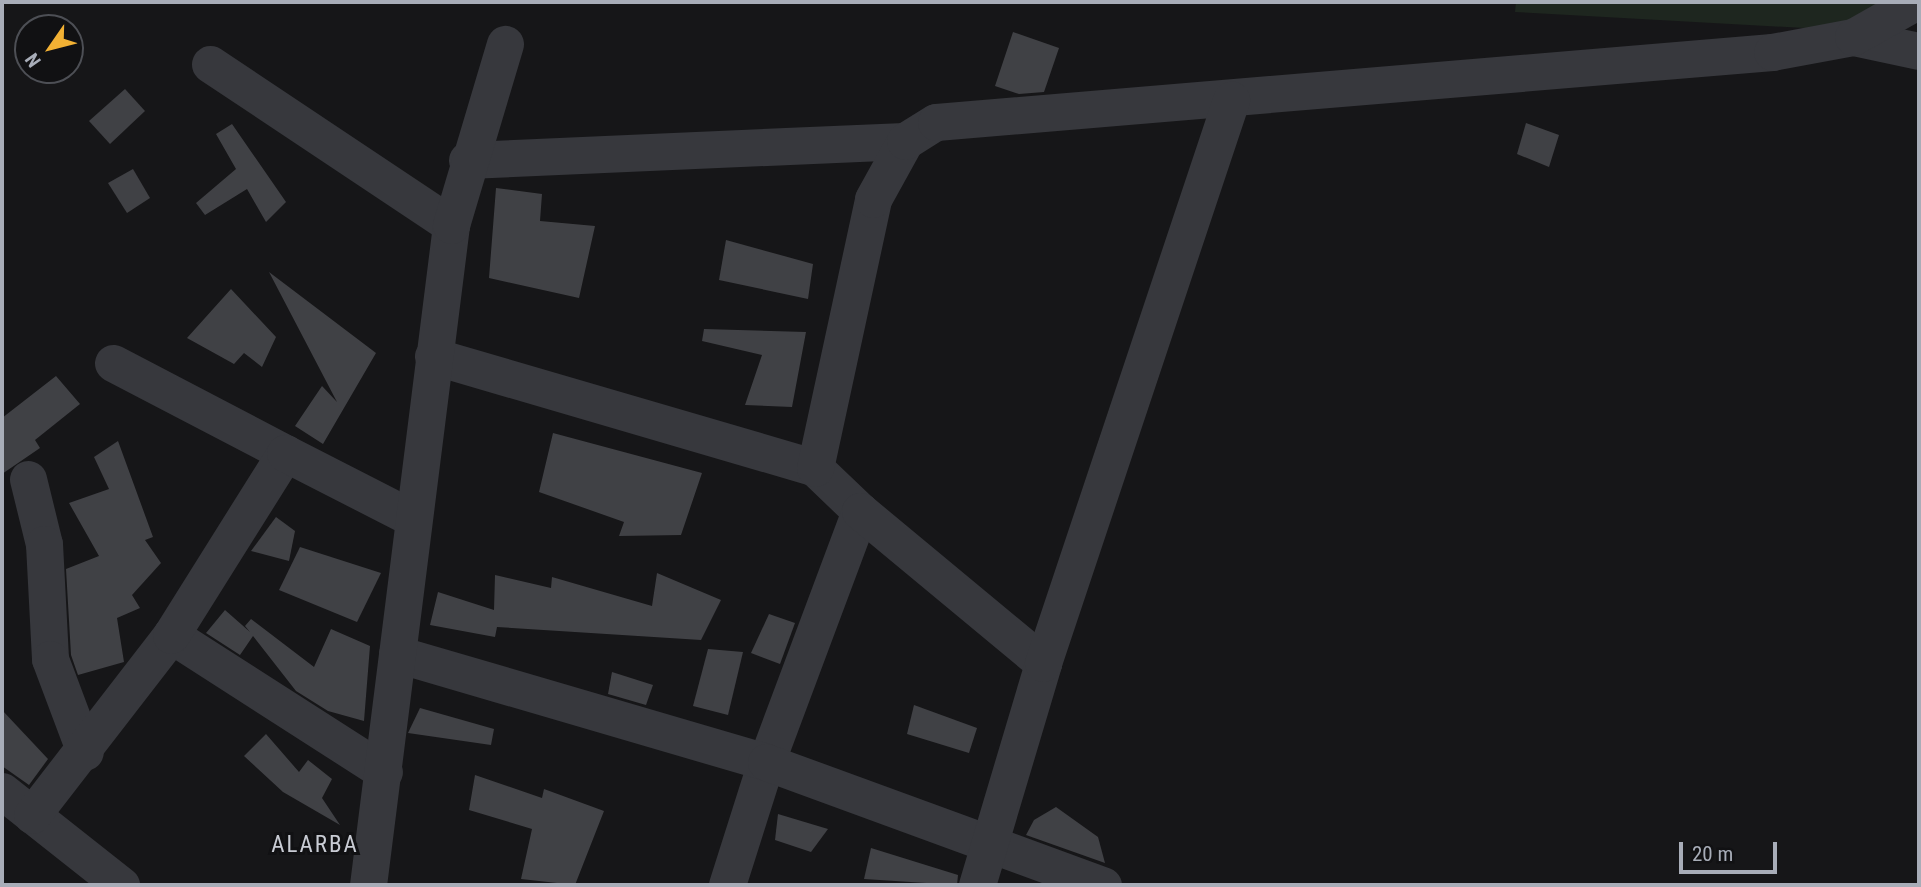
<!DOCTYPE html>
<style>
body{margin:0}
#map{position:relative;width:1921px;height:887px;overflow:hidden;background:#161618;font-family:"Roboto Condensed",sans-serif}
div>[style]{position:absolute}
.green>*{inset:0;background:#1e261f}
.building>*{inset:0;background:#404145}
.minor>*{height:37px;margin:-18.5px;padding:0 18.5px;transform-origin:18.5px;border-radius:18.5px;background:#37383d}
span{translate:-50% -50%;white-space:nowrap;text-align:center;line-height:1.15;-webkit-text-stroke:6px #111113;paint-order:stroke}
.quarter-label{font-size:23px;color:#c9ccd4;letter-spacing:2px}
.frame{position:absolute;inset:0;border:4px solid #a8adb8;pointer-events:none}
.north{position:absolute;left:14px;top:14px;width:70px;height:70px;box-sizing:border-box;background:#111113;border:2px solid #4d4f55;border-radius:50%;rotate:235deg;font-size:19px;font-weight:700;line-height:28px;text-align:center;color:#a8adb8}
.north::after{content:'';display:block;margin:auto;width:24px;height:32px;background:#f2b134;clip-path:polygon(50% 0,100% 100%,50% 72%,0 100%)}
.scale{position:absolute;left:1679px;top:842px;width:98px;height:32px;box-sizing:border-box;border:4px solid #a8adb8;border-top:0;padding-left:9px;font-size:21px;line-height:24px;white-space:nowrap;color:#a8adb8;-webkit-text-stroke:5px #111113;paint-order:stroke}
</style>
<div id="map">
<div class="green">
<i style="clip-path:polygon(1516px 2px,1889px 2px,1841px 30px,1515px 12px)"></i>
</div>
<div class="building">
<i style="clip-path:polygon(1013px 32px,1059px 48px,1044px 92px,1019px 94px,995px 86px)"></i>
<i style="clip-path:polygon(125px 89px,145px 111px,110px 144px,89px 121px)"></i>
<i style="clip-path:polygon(1526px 123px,1559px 135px,1549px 167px,1517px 154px)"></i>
<i style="clip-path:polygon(232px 124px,286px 202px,266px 222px,247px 189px,205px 215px,196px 203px,236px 169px,216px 134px)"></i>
<i style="clip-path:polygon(133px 169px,150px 198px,127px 213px,108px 183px)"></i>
<i style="clip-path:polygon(496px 188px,542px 194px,540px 221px,595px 226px,579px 298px,489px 278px)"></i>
<i style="clip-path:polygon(726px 240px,813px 264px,808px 299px,719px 280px)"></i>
<i style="clip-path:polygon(269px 272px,376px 353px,323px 444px,295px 426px,322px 386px,337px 402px)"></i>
<i style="clip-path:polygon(231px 289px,276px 337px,262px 367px,244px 353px,234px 364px,187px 338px)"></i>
<i style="clip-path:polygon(704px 329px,806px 332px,792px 407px,745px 405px,762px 355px,702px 341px)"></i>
<i style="clip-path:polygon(56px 376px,80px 404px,35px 440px,40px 448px,2px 474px,2px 418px)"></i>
<i style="clip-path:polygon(553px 433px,702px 473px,681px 535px,619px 536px,624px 522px,539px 492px)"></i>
<i style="clip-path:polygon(118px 441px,153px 537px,145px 540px,161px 563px,132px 595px,140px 608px,117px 618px,124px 662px,78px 675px,71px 655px,66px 569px,99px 556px,69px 503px,109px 489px,94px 457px)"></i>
<i style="clip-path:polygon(276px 517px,295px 531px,289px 561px,251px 551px)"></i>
<i style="clip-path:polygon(300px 547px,381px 573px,357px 622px,279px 590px)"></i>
<i style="clip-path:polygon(657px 573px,721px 600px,701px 640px,497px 627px,495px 637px,430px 625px,438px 592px,494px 610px,495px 575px,551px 588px,552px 577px,652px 606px)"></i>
<i style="clip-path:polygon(225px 610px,250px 632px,245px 626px,251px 619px,314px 667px,331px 629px,370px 646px,364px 721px,328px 711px,296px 691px,253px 636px,240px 655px,206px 633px)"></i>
<i style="clip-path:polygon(769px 614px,795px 623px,780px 664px,751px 653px)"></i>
<i style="clip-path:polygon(708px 649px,743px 652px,728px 715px,693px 706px)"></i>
<i style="clip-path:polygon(612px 672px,653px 685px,646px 705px,608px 694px)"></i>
<i style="clip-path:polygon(914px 705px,977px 728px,969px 753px,907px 734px)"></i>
<i style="clip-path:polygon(420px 708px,494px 729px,491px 745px,408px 733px)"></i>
<i style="clip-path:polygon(2px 710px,48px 759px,29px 785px,2px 766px)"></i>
<i style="clip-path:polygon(266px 734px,299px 772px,308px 760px,332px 779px,322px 798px,340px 825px,283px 792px,244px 756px)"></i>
<i style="clip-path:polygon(475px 775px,542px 798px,544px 789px,604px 811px,575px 885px,521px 879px,532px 829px,469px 810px)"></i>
<i style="clip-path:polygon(1056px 807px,1098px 837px,1105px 863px,1026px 835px,1034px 820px)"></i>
<i style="clip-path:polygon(778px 814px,828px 829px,811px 852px,775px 840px)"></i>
<i style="clip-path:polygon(871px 848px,958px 875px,957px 885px,864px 879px)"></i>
</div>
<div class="minor">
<i style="left:1853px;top:37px;width:67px;rotate:12deg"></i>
<i style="left:210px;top:64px;width:290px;rotate:33.7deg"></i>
<i style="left:467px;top:160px;width:438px;rotate:-2.5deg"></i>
<i style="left:433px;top:356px;width:398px;rotate:16.3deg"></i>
<i style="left:815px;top:468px;width:62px;rotate:43.7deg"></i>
<i style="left:860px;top:511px;width:268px;rotate:110.5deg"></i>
<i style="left:766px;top:762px;width:129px;rotate:107.6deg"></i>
<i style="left:113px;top:363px;width:194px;rotate:27.6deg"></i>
<i style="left:815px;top:468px;width:275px;rotate:-77.8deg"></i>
<i style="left:873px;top:199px;width:66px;rotate:-61.1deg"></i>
<i style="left:905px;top:141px;width:36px;rotate:-32deg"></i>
<i style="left:936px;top:122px;width:839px;rotate:-4.79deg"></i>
<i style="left:1772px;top:52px;width:82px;rotate:-10.5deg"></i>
<i style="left:1853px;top:37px;width:71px;rotate:-29.4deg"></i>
<i style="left:28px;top:479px;width:67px;rotate:76.2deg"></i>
<i style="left:44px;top:544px;width:115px;rotate:87deg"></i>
<i style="left:50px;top:659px;width:99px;rotate:69.4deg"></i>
<i style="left:860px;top:511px;width:238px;rotate:39.7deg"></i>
<i style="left:171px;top:635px;width:253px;rotate:32.7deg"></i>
<i style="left:397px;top:654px;width:384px;rotate:16.3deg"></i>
<i style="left:766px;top:762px;width:359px;rotate:20.1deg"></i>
<i style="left:2px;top:791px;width:152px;rotate:38.3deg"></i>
<i style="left:32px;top:815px;width:227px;rotate:-52.3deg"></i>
<i style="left:171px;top:635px;width:215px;rotate:-57.9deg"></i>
<i style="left:285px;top:453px;width:140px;rotate:27.1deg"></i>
<i style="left:368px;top:885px;width:665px;rotate:-82.83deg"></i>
<i style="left:451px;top:225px;width:189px;rotate:-73.4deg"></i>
<i style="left:977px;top:885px;width:232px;rotate:-73.4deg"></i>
<i style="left:1043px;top:663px;width:594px;rotate:-71.53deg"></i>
</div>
<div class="quarter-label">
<span style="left:315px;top:845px">ALARBA</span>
</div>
<div class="frame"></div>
<div class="north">N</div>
<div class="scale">20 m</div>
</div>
